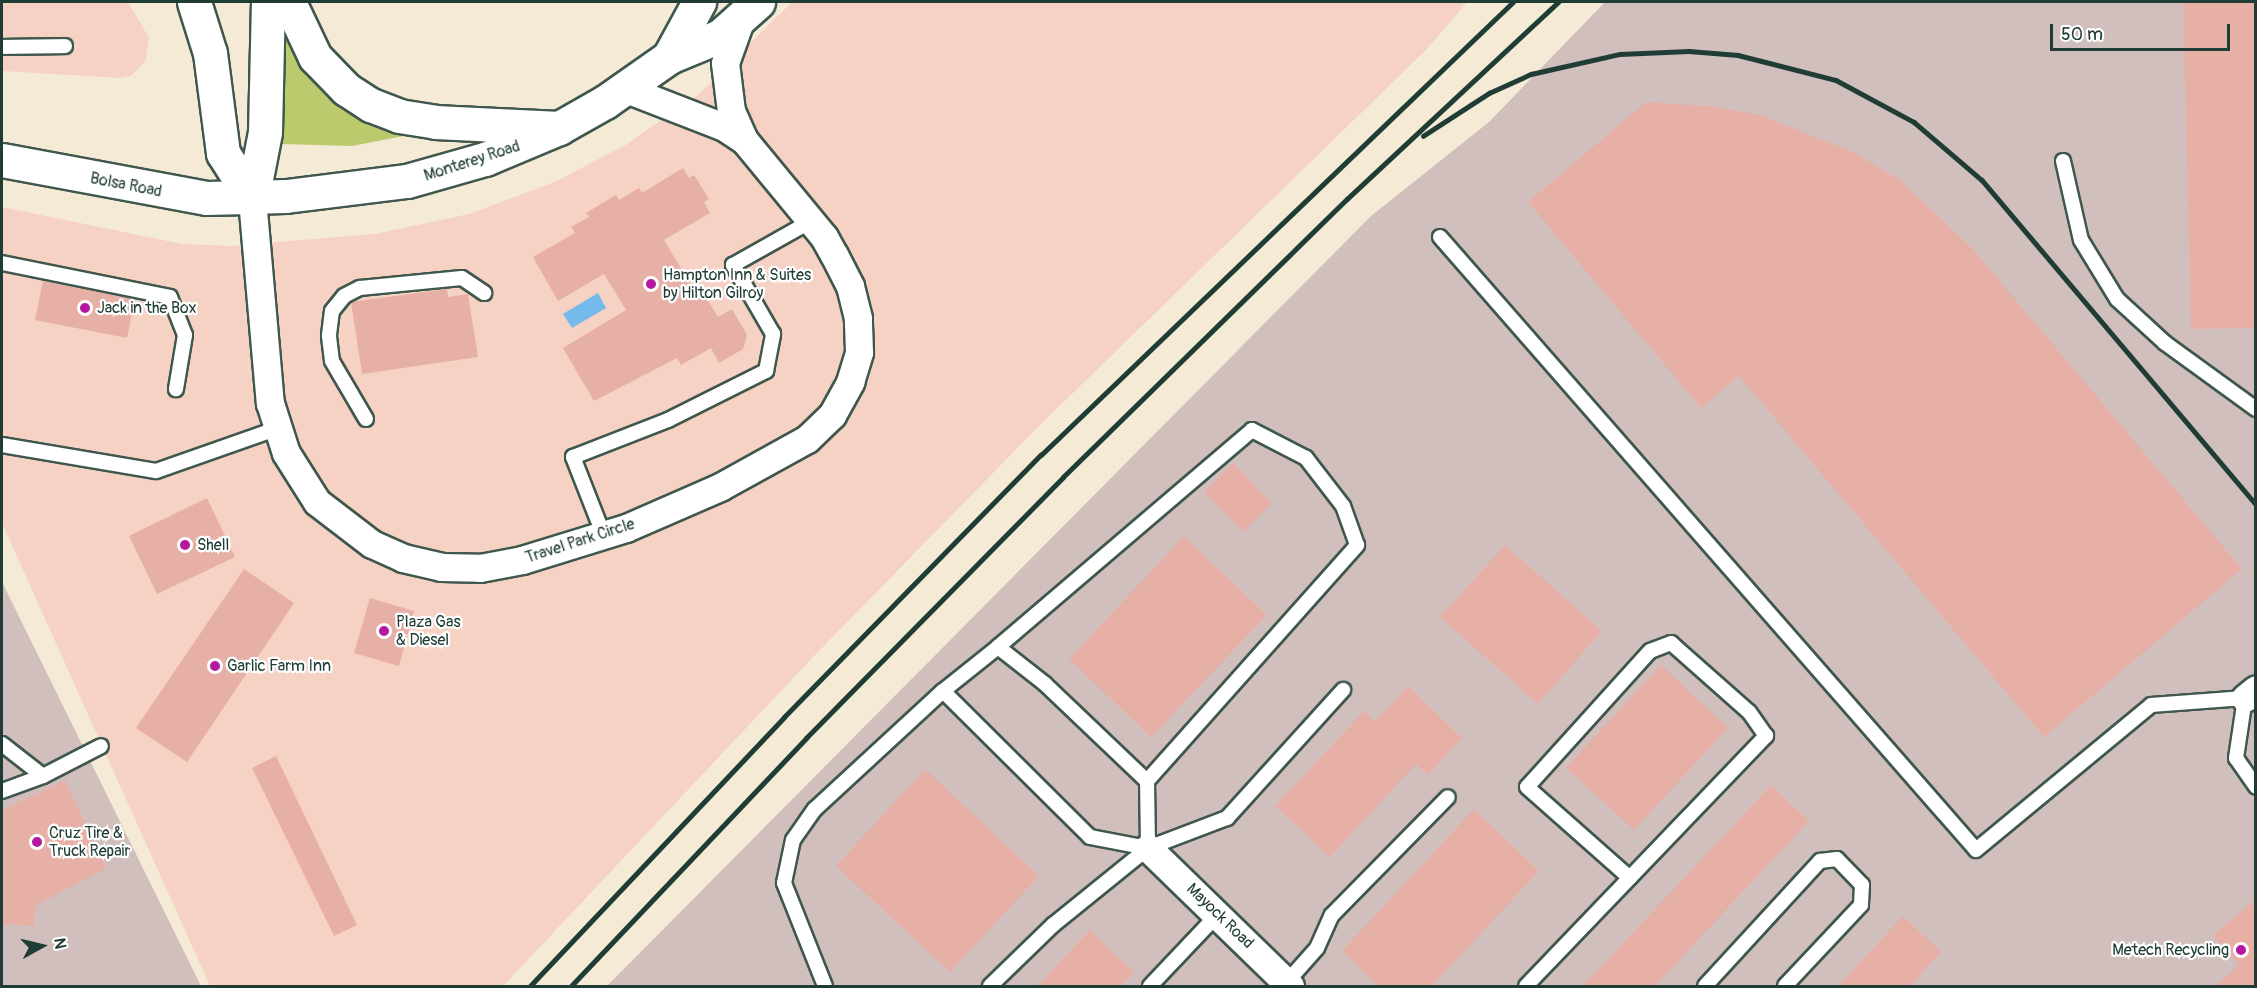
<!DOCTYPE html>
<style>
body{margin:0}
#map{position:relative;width:2257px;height:988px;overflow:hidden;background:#f5ead6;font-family:Pangolin,sans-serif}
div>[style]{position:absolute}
.built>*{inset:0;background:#f5d2c3}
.industrial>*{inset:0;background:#d1bfbd}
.green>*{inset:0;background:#bbca6c}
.water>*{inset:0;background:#74bbeb}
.building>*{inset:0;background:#e7b0a7}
.roads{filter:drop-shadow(2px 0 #3f574c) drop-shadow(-2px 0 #3f574c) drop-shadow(0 2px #3f574c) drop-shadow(0 -2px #3f574c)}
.service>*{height:14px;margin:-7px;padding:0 7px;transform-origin:7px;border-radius:7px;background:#fff}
.minor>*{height:27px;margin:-13.5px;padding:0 13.5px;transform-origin:13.5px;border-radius:13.5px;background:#fff}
.secondary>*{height:33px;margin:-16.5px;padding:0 16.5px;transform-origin:16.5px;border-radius:16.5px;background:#fff}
.motorway>*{height:33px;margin:-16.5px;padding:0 16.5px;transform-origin:16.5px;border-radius:16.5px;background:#fff}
.rail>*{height:4.5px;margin:-2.25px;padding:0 2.25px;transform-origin:2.25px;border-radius:2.25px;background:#1f3d34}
.dots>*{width:16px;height:16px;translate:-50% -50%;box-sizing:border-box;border:3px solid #fff;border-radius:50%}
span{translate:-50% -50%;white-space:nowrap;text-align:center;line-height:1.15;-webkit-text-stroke:4.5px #fff;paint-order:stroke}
.street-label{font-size:16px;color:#1f3d34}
.poi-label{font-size:16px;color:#1f3d34}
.left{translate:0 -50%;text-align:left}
.right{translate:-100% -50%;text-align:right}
.frame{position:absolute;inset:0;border:3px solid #1f3d34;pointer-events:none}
.north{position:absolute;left:12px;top:916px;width:60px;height:60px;-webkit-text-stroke:4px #fff;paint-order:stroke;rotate:82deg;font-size:16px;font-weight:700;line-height:24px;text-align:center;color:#1f3d34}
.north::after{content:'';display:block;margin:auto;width:21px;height:27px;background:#1f3d34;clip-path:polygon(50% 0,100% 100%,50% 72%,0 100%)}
.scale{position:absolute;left:2050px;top:24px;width:180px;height:27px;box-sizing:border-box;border:3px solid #1f3d34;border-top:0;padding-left:8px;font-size:18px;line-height:21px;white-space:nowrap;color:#1f3d34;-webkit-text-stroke:4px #fff;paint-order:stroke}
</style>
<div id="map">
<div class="built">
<i style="clip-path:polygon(2px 2px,128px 2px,149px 38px,146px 60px,131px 76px,121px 78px,2px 71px)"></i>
<i style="clip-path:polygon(792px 2px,1467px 2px,1427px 49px,1040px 425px,814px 656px,503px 986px,210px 986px,2px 523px,2px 207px,182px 244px,231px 246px,375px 234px,469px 214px,557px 181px,627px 144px,698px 95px)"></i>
</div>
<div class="industrial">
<i style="clip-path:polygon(1605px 2px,2255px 2px,2255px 986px,607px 986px,1371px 216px,1489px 122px)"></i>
<i style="clip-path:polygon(2px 582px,201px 986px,2px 986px)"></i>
</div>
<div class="green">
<i style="clip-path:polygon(283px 28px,364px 114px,409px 135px,352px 146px,281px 144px,278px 117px)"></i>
</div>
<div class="water">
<i style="clip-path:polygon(598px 293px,606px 308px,572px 328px,563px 314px)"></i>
</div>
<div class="building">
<i style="clip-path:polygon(2183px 2px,2256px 2px,2256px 328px,2191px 329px)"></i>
<i style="clip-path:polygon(1646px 102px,1716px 107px,1760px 115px,1853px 152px,1900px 180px,1972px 248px,2242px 569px,2044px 737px,1739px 376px,1701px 408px,1528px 202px)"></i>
<i style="clip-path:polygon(683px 168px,689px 178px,694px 175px,709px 199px,704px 202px,710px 213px,664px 240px,695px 292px,701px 289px,718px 317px,732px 309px,747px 335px,743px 349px,719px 363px,711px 348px,681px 365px,677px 358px,594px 401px,563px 348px,626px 310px,604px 274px,558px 301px,533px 257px,575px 233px,571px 227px,589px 217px,586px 213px,616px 195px,619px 200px,639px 188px,642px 193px)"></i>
<i style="clip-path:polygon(43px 281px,135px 299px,127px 338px,35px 320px)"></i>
<i style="clip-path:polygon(447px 289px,448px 297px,468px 294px,478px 357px,362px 374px,351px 302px)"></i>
<i style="clip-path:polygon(1233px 463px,1272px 503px,1243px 532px,1204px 492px)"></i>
<i style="clip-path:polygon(207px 498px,235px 557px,157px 594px,129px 536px)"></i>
<i style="clip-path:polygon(1184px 536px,1267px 615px,1151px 737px,1069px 659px)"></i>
<i style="clip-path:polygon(1505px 545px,1602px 631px,1538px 704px,1440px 617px)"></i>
<i style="clip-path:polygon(244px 569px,294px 603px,187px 762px,136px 728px)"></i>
<i style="clip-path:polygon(370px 598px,414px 611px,399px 666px,354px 653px)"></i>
<i style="clip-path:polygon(1661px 665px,1728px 728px,1634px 830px,1566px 768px)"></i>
<i style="clip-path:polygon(1408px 686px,1462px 738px,1428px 775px,1416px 764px,1330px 857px,1275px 806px,1364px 711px,1375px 722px)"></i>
<i style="clip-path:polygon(276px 756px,357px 925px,334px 936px,252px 768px)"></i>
<i style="clip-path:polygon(925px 769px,1039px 876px,950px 972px,836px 866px)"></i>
<i style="clip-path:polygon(65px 780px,106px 868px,35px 906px,34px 926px,2px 924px,2px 810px)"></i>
<i style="clip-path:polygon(1771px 785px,1809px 821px,1654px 987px,1582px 987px)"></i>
<i style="clip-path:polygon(1474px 809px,1539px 871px,1431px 987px,1379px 987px,1342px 951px)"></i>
<i style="clip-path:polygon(2256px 899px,2256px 987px,2214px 987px,2239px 965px,2213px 935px)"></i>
<i style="clip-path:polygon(1903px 916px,1941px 952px,1909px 987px,1837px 987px)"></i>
<i style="clip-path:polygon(1090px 930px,1134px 972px,1120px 987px,1036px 987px)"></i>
</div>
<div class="roads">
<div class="service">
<i style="left:2px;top:47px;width:63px;rotate:-0.9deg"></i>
<i style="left:2063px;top:161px;width:81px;rotate:77.2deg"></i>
<i style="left:2081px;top:240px;width:69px;rotate:58.6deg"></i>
<i style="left:2117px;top:299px;width:65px;rotate:42.5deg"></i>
<i style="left:2165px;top:343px;width:112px;rotate:36deg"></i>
<i style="left:1440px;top:237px;width:814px;rotate:48.83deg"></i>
<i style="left:1976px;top:850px;width:227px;rotate:-39.6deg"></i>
<i style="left:2151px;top:705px;width:94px;rotate:-4.3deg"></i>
<i style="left:2245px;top:698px;width:61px;rotate:98.5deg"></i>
<i style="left:2236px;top:758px;width:35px;rotate:55deg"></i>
<i style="left:2px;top:263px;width:171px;rotate:11.4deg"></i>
<i style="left:170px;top:297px;width:41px;rotate:68.5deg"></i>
<i style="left:185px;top:335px;width:55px;rotate:99.5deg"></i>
<i style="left:366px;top:419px;width:67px;rotate:-120.4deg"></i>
<i style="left:332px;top:361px;width:26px;rotate:-97deg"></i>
<i style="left:329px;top:335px;width:24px;rotate:-83deg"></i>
<i style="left:332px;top:311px;width:19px;rotate:-51deg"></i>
<i style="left:344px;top:296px;width:18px;rotate:-27deg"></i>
<i style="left:360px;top:288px;width:102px;rotate:-5.6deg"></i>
<i style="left:462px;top:278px;width:27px;rotate:34deg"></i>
<i style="left:2px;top:445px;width:156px;rotate:9.6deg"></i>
<i style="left:156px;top:471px;width:127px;rotate:-19.3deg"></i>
<i style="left:604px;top:536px;width:85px;rotate:-111.4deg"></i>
<i style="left:573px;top:457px;width:102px;rotate:-21.3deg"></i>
<i style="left:668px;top:420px;width:110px;rotate:-26.6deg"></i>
<i style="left:766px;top:371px;width:38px;rotate:-79deg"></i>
<i style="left:773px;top:334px;width:80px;rotate:-120.1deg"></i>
<i style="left:733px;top:265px;width:90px;rotate:-29.4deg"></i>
<i style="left:943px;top:691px;width:70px;rotate:-38.7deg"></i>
<i style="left:2px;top:744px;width:52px;rotate:38deg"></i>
<i style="left:1147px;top:781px;width:316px;rotate:-48.3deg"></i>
<i style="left:1357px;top:545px;width:41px;rotate:-109.7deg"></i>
<i style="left:1343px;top:506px;width:61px;rotate:-127.6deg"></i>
<i style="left:1306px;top:458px;width:61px;rotate:-152.6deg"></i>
<i style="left:1252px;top:430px;width:334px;rotate:139.5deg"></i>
<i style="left:998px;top:647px;width:60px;rotate:38.2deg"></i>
<i style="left:1045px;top:684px;width:141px;rotate:43.6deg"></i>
<i style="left:1147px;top:781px;width:67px;rotate:89.1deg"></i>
<i style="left:2px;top:791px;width:44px;rotate:-20.1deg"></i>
<i style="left:43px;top:776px;width:65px;rotate:-27.3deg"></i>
<i style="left:1286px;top:983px;width:47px;rotate:-48.5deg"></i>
<i style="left:1317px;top:948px;width:36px;rotate:-66deg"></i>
<i style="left:1332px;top:915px;width:165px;rotate:-45.5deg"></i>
<i style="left:825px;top:986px;width:111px;rotate:-111.7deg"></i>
<i style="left:784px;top:883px;width:44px;rotate:-78.2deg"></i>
<i style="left:793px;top:840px;width:38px;rotate:-55deg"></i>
<i style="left:815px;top:809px;width:174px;rotate:-42.7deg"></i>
<i style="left:943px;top:691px;width:207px;rotate:44.8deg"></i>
<i style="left:1090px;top:837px;width:59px;rotate:10.7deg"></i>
<i style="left:990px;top:986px;width:88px;rotate:-44.1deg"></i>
<i style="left:1053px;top:925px;width:122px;rotate:-39deg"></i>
<i style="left:1148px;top:848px;width:85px;rotate:-20.8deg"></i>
<i style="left:1227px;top:818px;width:173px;rotate:-47.8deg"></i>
<i style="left:1150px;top:986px;width:99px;rotate:-46.6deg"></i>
<i style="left:1526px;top:986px;width:347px;rotate:-46.2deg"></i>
<i style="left:1766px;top:736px;width:29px;rotate:-125deg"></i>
<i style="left:1749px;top:712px;width:104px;rotate:-138.5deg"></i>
<i style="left:1671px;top:643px;width:22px;rotate:159deg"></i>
<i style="left:1650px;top:651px;width:183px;rotate:132.1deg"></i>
<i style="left:1527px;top:787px;width:137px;rotate:41.5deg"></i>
<i style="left:1705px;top:986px;width:170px;rotate:-47.4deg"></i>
<i style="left:1820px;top:861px;width:17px;rotate:-7deg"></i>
<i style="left:1837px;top:859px;width:36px;rotate:46deg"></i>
<i style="left:1862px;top:885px;width:20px;rotate:93deg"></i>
<i style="left:1861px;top:905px;width:111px;rotate:133.2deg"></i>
</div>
<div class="minor">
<i style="left:626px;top:89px;width:105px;rotate:21.2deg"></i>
<i style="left:724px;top:127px;width:24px;rotate:33deg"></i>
<i style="left:252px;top:199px;width:205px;rotate:85deg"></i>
<i style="left:270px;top:403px;width:52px;rotate:72.3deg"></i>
<i style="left:286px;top:453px;width:58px;rotate:57.7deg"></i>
<i style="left:317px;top:502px;width:69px;rotate:37.4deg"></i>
<i style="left:372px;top:544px;width:34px;rotate:24deg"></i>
<i style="left:403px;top:558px;width:39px;rotate:13deg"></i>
<i style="left:441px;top:567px;width:39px;rotate:1deg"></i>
<i style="left:480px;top:568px;width:43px;rotate:-10.8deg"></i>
<i style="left:522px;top:560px;width:109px;rotate:-17.1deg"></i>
<i style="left:626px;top:528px;width:103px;rotate:-23.6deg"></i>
<i style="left:720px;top:487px;width:99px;rotate:-28.9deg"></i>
<i style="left:807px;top:439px;width:35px;rotate:-44deg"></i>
<i style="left:832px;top:415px;width:38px;rotate:-61deg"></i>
<i style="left:850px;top:382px;width:31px;rotate:-73deg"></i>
<i style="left:859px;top:352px;width:34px;rotate:-92deg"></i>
<i style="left:858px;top:318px;width:33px;rotate:-104deg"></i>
<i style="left:850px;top:286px;width:35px;rotate:-117deg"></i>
<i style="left:834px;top:255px;width:21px;rotate:-119deg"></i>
<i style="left:824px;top:237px;width:126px;rotate:-129.5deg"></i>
<i style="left:744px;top:140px;width:32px;rotate:-114deg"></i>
<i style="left:731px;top:111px;width:48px;rotate:-97.1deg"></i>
<i style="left:725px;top:63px;width:45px;rotate:-70.3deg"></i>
<i style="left:2245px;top:698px;width:14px;rotate:-39deg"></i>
<i style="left:1148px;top:848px;width:198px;rotate:44.2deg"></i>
</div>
<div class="secondary">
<i style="left:669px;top:57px;width:63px;rotate:-61.4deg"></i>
<i style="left:2px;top:160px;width:208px;rotate:10.5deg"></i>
<i style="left:207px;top:198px;width:79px;rotate:-1.5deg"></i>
<i style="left:286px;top:196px;width:122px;rotate:-7.1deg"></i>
<i style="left:407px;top:181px;width:81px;rotate:-15.8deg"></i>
<i style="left:485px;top:159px;width:80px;rotate:-22.7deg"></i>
<i style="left:559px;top:128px;width:53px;rotate:-29.5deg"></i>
<i style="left:605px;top:102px;width:78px;rotate:-35.1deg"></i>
<i style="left:669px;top:57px;width:55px;rotate:-22.4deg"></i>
<i style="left:720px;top:36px;width:51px;rotate:-41.8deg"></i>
</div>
<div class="motorway">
<i style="left:194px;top:2px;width:53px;rotate:72.6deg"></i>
<i style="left:210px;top:53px;width:101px;rotate:82.6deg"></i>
<i style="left:223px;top:153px;width:54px;rotate:57.8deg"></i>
<i style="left:289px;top:2px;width:61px;rotate:64.7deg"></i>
<i style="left:315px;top:57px;width:45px;rotate:45.9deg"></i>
<i style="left:346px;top:89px;width:30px;rotate:33deg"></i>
<i style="left:371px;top:105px;width:30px;rotate:21deg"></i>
<i style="left:399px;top:116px;width:37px;rotate:9deg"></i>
<i style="left:436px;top:122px;width:123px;rotate:2.8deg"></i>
<i style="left:252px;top:199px;width:68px;rotate:-79deg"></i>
<i style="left:265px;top:132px;width:130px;rotate:-88.7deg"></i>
</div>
</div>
<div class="rail">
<i style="left:1423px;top:136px;width:79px;rotate:-33.1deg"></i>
<i style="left:1489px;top:93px;width:46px;rotate:-24.3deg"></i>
<i style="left:1531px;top:74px;width:91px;rotate:-12.7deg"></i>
<i style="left:1620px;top:54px;width:69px;rotate:-2.5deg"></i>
<i style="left:1689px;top:51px;width:49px;rotate:4.7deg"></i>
<i style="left:1738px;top:55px;width:101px;rotate:14.3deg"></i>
<i style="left:1836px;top:80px;width:89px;rotate:28.3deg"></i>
<i style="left:1914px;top:122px;width:89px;rotate:40.5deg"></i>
<i style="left:1982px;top:180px;width:424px;rotate:49.8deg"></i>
<i style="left:530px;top:986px;width:370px;rotate:-46.6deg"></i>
<i style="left:784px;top:717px;width:367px;rotate:-45.6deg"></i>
<i style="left:1041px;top:455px;width:654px;rotate:-43.82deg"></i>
<i style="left:571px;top:986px;width:342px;rotate:-46.5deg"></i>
<i style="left:806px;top:738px;width:366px;rotate:-45.4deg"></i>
<i style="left:1063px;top:477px;width:397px;rotate:-44.4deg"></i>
<i style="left:1347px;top:199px;width:289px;rotate:-43deg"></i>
</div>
<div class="dots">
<i style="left:651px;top:284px;background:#b5179e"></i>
<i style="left:85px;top:308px;background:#b5179e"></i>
<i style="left:185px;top:545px;background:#b5179e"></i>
<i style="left:384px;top:631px;background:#b5179e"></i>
<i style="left:215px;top:666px;background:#b5179e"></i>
<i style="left:37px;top:842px;background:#b5179e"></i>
<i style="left:2241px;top:950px;background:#b5179e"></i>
</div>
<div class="street-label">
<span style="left:472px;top:161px;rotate:-18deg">Monterey Road</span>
<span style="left:126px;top:185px;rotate:11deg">Bolsa Road</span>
<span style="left:580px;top:541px;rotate:-18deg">Travel Park Circle</span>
<span style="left:1220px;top:916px;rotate:44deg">Mayock Road</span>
</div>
<div class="poi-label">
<span class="left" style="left:663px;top:284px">Hampton Inn &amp; Suites<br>by Hilton Gilroy</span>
<span class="left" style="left:97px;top:308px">Jack in the Box</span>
<span class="left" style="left:197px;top:545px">Shell</span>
<span class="left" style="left:396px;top:631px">Plaza Gas<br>&amp; Diesel</span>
<span class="left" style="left:227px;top:666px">Garlic Farm Inn</span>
<span class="left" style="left:49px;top:842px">Cruz Tire &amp;<br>Truck Repair</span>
<span class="right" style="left:2229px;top:950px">Metech Recycling</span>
</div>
<div class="frame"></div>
<div class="north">N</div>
<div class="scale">50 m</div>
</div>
